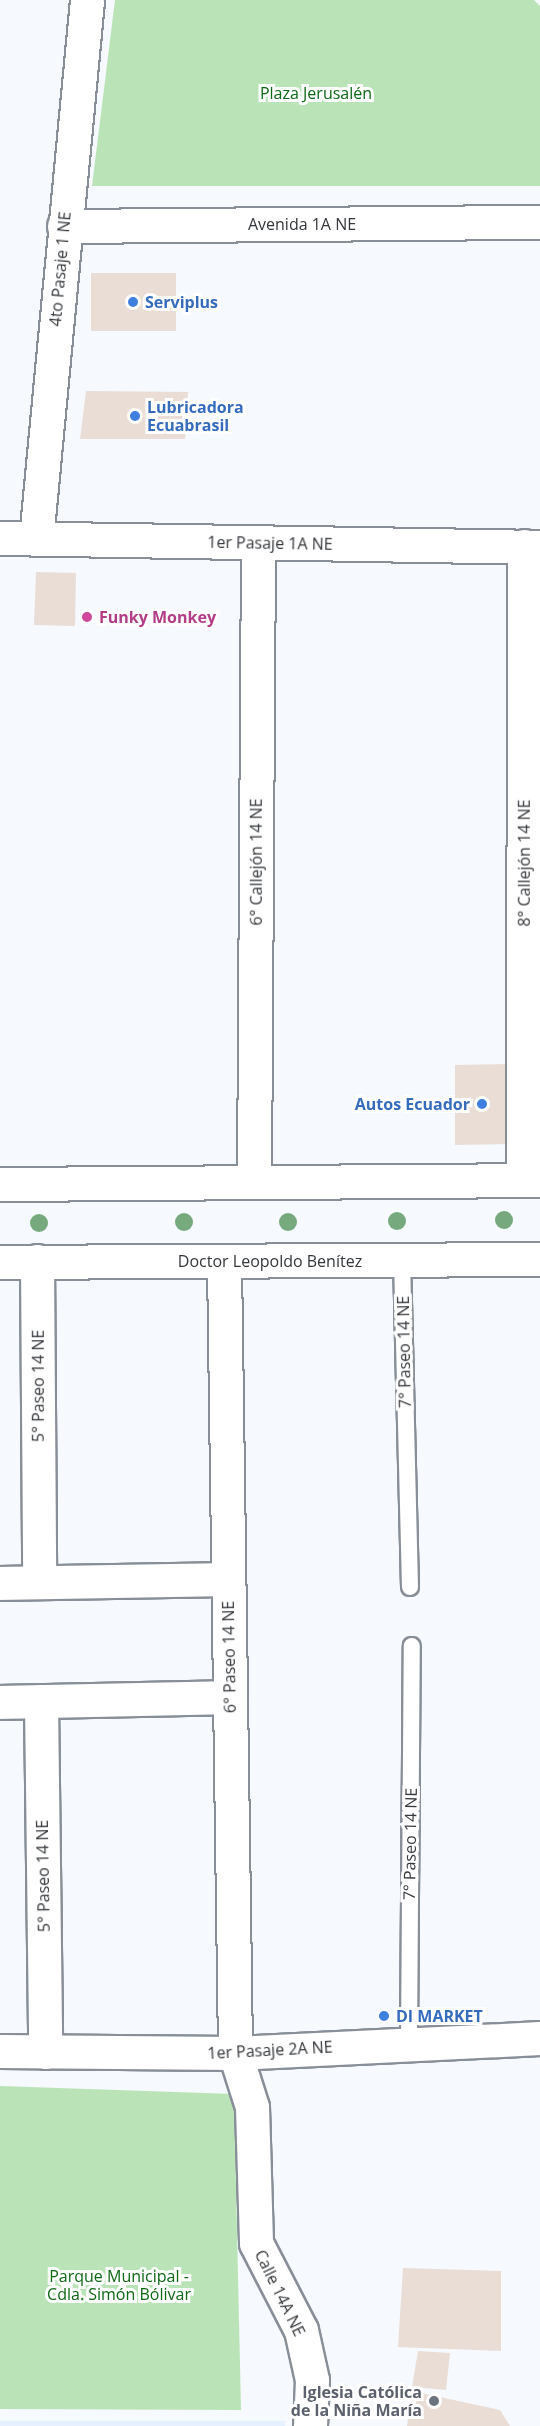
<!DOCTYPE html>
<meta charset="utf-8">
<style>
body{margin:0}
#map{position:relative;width:540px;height:2426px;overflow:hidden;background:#f6f9fd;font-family:"Open Sans",sans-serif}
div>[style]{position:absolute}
.built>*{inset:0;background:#e6f0fe}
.green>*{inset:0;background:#bae4b8}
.building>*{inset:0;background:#e9ddd6}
.roads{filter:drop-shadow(2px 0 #888f99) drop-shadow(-2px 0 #888f99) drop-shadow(0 2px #888f99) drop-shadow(0 -2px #888f99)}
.service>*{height:16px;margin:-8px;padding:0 8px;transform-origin:8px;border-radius:8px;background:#fff}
.minor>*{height:33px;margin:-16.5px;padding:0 16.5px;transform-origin:16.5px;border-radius:16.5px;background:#fff}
.tertiary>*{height:33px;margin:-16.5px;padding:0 16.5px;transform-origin:16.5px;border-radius:16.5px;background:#fff}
.trees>*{width:18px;height:18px;margin:-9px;border-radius:50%;background:#76a97d}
.dots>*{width:16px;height:16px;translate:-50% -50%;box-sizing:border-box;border:3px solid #fff;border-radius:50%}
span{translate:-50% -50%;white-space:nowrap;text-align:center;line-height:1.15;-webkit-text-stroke:6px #fff;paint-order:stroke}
.park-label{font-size:16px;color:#0d6815}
.street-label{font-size:16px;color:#34373b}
.shop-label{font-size:16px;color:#366cbe;font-weight:700}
.left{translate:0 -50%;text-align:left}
.right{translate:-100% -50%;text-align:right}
.hotel-label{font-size:16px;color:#b23c85;font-weight:700}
.worship-label{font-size:16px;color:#5b616d;font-weight:700}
</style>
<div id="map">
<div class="built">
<i style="clip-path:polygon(0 2421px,285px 2421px,285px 2426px,0 2426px)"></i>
</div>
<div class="green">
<i style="clip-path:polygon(115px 0,534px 0,540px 6px,540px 186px,92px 186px)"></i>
<i style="clip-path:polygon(0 2086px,234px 2094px,241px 2410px,0 2409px)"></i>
</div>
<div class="building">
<i style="clip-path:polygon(91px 273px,176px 273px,176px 331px,91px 331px)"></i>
<i style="clip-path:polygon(86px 391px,188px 392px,185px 439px,80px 439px)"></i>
<i style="clip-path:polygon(36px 572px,76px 573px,75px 626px,34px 625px)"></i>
<i style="clip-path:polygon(508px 1064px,509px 1144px,455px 1145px,455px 1065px)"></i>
<i style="clip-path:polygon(403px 2268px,501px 2271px,501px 2351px,398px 2347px)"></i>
<i style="clip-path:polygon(418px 2351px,450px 2353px,446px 2390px,412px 2387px)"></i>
<i style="clip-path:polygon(412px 2391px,500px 2410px,510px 2426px,407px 2426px)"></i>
</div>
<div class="roads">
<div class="service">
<i style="left:402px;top:1260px;width:327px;rotate:88.6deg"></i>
<i style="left:409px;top:2042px;width:396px;rotate:-89.6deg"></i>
</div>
<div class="minor">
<i style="left:64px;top:226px;width:476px;rotate:-0.5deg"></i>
<i style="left:0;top:538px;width:540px;rotate:0.95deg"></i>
<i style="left:36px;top:539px;width:541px;rotate:-84.59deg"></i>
<i style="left:523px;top:1180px;width:634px;rotate:-89.91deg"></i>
<i style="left:254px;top:1181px;width:638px;rotate:-89.64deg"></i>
<i style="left:37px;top:1261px;width:321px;rotate:89.6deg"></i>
<i style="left:224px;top:1262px;width:791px;rotate:89.2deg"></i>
<i style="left:235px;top:2053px;width:57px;rotate:72.5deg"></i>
<i style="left:252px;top:2107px;width:136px;rotate:88.3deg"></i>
<i style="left:256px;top:2243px;width:98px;rotate:62.7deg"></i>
<i style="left:301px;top:2330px;width:51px;rotate:77.6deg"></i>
<i style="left:312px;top:2380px;width:46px;rotate:92.5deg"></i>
<i style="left:0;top:1583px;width:228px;rotate:-1deg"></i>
<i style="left:41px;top:1701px;width:351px;rotate:89.3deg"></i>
<i style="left:0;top:1702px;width:230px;rotate:-1.2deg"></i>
<i style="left:0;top:2051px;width:235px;rotate:0.5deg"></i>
<i style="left:235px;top:2053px;width:305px;rotate:-2.8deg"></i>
</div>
<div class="tertiary">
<i style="left:0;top:1184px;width:540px;rotate:-0.42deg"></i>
<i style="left:0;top:1262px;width:540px;rotate:-0.32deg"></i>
</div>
</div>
<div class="trees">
<i style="left:504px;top:1220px"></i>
<i style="left:397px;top:1221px"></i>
<i style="left:184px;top:1222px"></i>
<i style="left:288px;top:1222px"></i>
<i style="left:39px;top:1223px"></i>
</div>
<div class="dots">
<i style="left:133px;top:302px;background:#3f7fe0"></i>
<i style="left:135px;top:416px;background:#3f7fe0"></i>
<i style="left:87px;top:617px;background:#d1479c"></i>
<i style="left:482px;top:1104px;background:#3f7fe0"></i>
<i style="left:384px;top:2016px;background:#3f7fe0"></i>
<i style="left:434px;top:2401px;background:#6b7280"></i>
</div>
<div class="park-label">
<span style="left:316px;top:93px">Plaza Jerusalén</span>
<span style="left:119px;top:2285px">Parque Municipal -<br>Cdla. Simón Bólivar</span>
</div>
<div class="street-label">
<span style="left:302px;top:224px">Avenida 1A NE</span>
<span style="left:60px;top:269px;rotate:-85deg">4to Pasaje 1 NE</span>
<span style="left:270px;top:543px;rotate:1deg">1er Pasaje 1A NE</span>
<span style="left:256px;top:862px;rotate:-90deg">6° Callejón 14 NE</span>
<span style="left:524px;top:863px;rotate:-90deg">8° Callejón 14 NE</span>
<span style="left:270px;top:1261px">Doctor Leopoldo Benítez</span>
<span style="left:404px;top:1352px;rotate:-91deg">7° Paseo 14 NE</span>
<span style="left:38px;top:1386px;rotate:-90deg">5° Paseo 14 NE</span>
<span style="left:229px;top:1657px;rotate:-91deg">6° Paseo 14 NE</span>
<span style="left:410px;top:1844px;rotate:-89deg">7° Paseo 14 NE</span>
<span style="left:43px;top:1876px;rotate:-91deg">5° Paseo 14 NE</span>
<span style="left:270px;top:2050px;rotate:-3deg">1er Pasaje 2A NE</span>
<span style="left:280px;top:2293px;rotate:64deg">Calle 14A NE</span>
</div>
<div class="shop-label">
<span class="left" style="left:145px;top:302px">Serviplus</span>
<span class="left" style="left:147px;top:416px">Lubricadora<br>Ecuabrasil</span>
<span class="right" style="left:470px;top:1104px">Autos Ecuador</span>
<span class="left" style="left:396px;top:2016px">DI MARKET</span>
</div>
<div class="hotel-label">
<span class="left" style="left:99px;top:617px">Funky Monkey</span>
</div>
<div class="worship-label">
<span class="right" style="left:422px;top:2401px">Iglesia Católica<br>de la Niña María</span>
</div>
</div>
